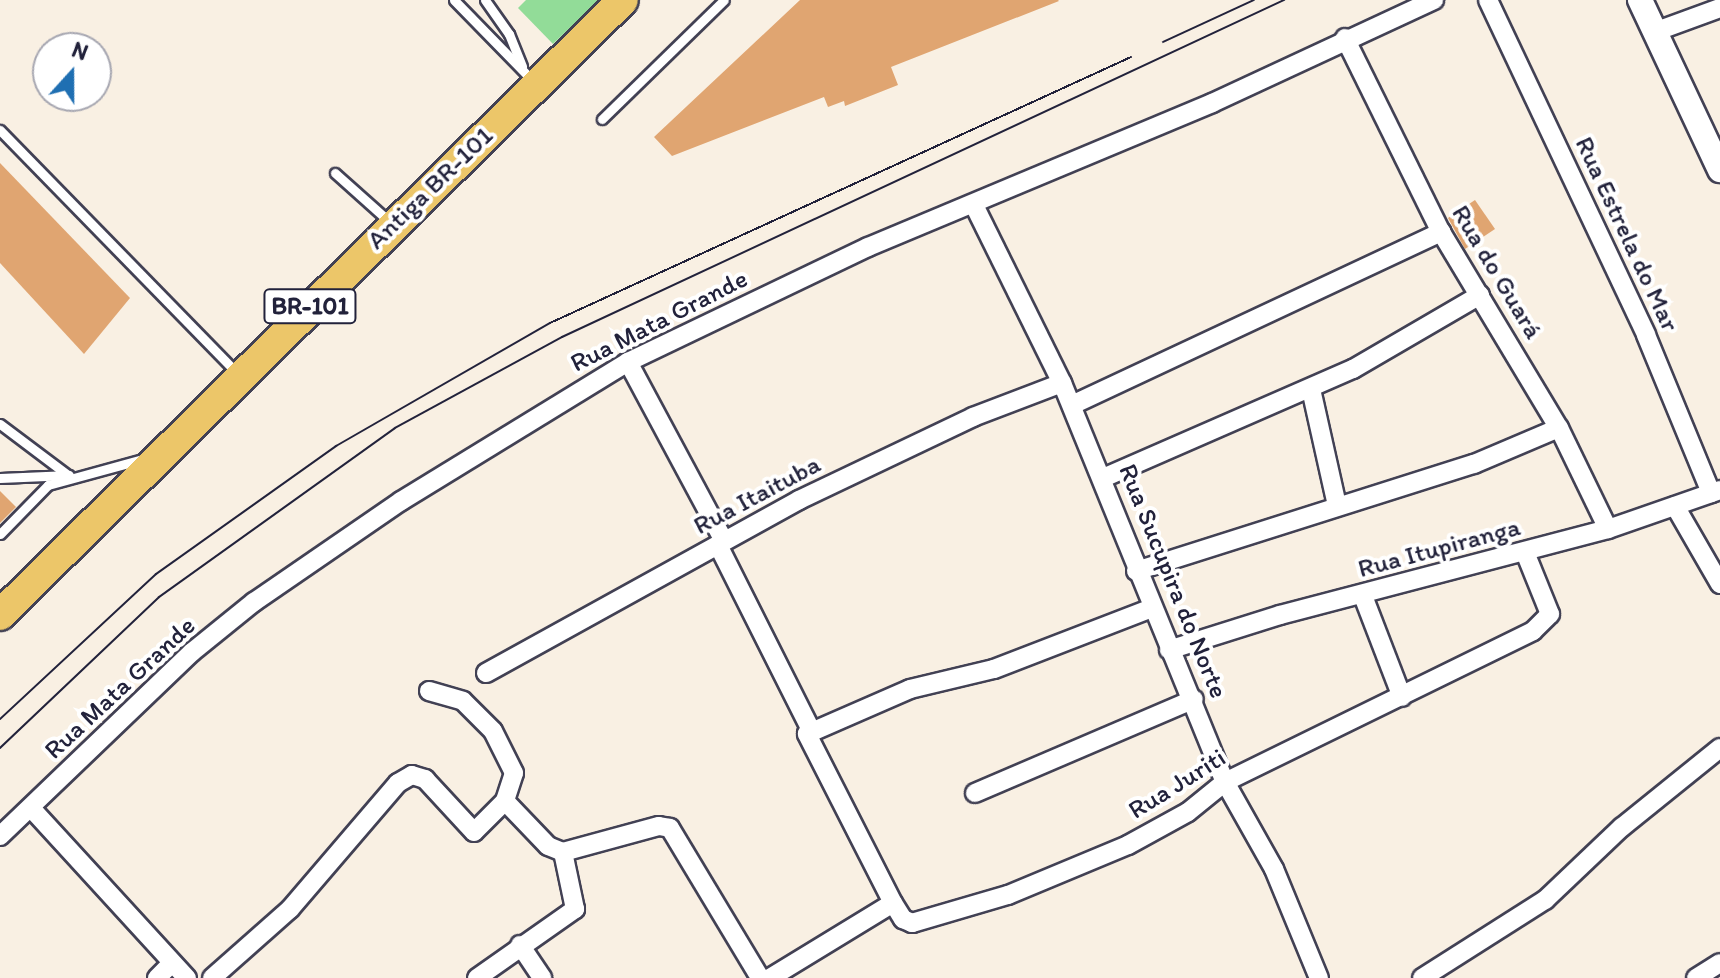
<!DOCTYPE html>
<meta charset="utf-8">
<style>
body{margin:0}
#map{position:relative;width:1720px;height:978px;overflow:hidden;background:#f9f0e3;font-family:Itim,sans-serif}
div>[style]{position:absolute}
.green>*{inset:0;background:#92dc98}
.building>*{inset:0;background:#e0a571}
.roads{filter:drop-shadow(2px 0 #424154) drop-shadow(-2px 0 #424154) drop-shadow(0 2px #424154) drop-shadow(0 -2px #424154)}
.service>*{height:9px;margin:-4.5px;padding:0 4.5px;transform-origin:4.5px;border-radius:4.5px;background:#fff}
.minor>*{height:18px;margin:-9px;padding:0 9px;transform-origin:9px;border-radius:9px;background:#fff}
.tertiary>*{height:24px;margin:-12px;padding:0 12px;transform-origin:12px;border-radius:12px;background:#fff}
.primary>*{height:30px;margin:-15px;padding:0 15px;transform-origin:15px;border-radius:15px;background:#ecc669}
.tram>*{height:2px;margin:-1px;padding:0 1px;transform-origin:1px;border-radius:1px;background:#22223b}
span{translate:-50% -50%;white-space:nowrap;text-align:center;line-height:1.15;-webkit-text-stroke:8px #fff;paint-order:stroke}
.shield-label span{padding:2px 6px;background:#fff;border:2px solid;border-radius:6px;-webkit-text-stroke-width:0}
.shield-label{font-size:24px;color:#22223b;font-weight:700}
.street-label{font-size:26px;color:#22223b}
.north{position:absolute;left:32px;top:32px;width:80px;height:80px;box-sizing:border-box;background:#fff;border:2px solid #a7a7b1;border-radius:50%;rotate:21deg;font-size:22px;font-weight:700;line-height:32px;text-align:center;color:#22223b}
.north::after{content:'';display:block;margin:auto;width:28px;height:36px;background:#1f6fb2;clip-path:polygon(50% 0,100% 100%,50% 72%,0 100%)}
</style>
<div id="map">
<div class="green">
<i style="clip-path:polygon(526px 0,599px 0,553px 44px,518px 8px)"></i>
</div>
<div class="building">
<i style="clip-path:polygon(800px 0,1058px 0,1059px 1px,891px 67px,898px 85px,845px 106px,844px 101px,828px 107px,824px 97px,672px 156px,654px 137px)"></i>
<i style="clip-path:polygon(0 163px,130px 298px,84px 354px,0 263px)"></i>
<i style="clip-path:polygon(1475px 200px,1495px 229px,1465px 249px,1448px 218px)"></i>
<i style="clip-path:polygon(0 491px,16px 507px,0 523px)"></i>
</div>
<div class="roads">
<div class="service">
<i style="left:454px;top:0;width:113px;rotate:45.7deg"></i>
<i style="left:485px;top:0;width:42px;rotate:54.8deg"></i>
<i style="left:509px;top:34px;width:35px;rotate:68deg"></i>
<i style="left:602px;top:119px;width:170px;rotate:-44.3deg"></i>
<i style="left:0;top:130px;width:341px;rotate:45.7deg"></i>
<i style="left:335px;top:173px;width:76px;rotate:41.8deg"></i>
<i style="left:0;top:424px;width:85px;rotate:36.9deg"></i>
<i style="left:0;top:478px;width:69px;rotate:-2.5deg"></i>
<i style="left:0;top:534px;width:69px;rotate:-45.6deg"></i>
<i style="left:48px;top:485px;width:98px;rotate:-15.3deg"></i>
</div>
<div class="minor">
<i style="left:1488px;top:0;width:370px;rotate:64.7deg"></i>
<i style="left:1646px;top:335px;width:171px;rotate:67.6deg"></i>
<i style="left:1657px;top:31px;width:67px;rotate:-20.1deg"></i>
<i style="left:1345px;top:38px;width:216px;rotate:63.7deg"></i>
<i style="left:1441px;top:232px;width:229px;rotate:59deg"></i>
<i style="left:1559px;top:428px;width:112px;rotate:64.1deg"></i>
<i style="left:974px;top:205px;width:199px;rotate:63.7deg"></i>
<i style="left:1062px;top:383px;width:431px;rotate:67.8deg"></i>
<i style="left:1225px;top:782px;width:100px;rotate:60.6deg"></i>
<i style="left:1274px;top:869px;width:118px;rotate:67.6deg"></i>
<i style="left:628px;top:362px;width:203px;rotate:61.8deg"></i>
<i style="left:1311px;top:389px;width:119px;rotate:77.4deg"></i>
<i style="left:1072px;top:405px;width:408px;rotate:-25.1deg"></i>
<i style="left:1103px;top:478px;width:273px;rotate:-23.6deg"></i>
<i style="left:1353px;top:369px;width:147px;rotate:-30.2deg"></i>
<i style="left:1675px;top:506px;width:90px;rotate:60deg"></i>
<i style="left:718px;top:545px;width:207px;rotate:63.3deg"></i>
<i style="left:1136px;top:571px;width:355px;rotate:-17.6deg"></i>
<i style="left:1474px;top:464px;width:92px;rotate:-23deg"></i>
<i style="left:1363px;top:596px;width:108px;rotate:68.9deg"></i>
<i style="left:1169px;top:650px;width:116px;rotate:-17.5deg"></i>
<i style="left:1280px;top:615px;width:339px;rotate:-14.7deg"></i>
<i style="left:1608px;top:529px;width:119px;rotate:-19.2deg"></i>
<i style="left:486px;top:673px;width:358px;rotate:-28.9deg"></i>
<i style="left:799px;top:500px;width:193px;rotate:-25.5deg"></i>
<i style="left:973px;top:417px;width:95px;rotate:-20.9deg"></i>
<i style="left:429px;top:691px;width:35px;rotate:16deg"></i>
<i style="left:463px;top:701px;width:42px;rotate:45deg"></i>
<i style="left:493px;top:731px;width:47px;rotate:63.4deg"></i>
<i style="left:514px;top:773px;width:29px;rotate:108deg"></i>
<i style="left:505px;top:801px;width:62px;rotate:46.3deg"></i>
<i style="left:548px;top:846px;width:16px;rotate:22deg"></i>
<i style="left:563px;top:852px;width:99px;rotate:-15.2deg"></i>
<i style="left:659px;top:826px;width:11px;rotate:10deg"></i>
<i style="left:670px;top:828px;width:175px;rotate:59deg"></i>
<i style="left:975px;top:793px;width:238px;rotate:-23.2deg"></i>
<i style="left:31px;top:808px;width:231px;rotate:47.5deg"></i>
<i style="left:0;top:836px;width:266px;rotate:-43.8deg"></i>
<i style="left:192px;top:652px;width:80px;rotate:-38.9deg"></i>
<i style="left:254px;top:602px;width:178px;rotate:-34.5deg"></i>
<i style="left:401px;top:501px;width:266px;rotate:-31.5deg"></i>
<i style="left:628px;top:362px;width:266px;rotate:-25.6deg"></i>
<i style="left:868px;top:247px;width:373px;rotate:-22.7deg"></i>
<i style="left:1212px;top:103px;width:245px;rotate:-24.9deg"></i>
<i style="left:893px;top:903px;width:190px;rotate:-117deg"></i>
<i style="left:807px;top:734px;width:112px;rotate:-23.6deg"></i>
<i style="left:910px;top:689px;width:86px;rotate:-13.4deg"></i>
<i style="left:994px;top:669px;width:169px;rotate:-21.1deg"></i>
<i style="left:520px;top:945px;width:40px;rotate:56deg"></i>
<i style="left:157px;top:978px;width:21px;rotate:-45deg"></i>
<i style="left:212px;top:978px;width:104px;rotate:-41.5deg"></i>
<i style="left:290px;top:909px;width:166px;rotate:-49.4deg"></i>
<i style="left:398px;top:783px;width:16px;rotate:-30deg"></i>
<i style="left:412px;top:775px;width:14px;rotate:17deg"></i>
<i style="left:425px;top:779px;width:72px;rotate:47.2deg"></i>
<i style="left:474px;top:832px;width:44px;rotate:-45deg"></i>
<i style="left:477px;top:978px;width:120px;rotate:-35.1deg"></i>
<i style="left:575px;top:909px;width:58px;rotate:-101.9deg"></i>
<i style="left:770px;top:978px;width:144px;rotate:-31.4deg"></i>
<i style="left:893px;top:903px;width:19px;rotate:58deg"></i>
<i style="left:903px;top:919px;width:10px;rotate:24deg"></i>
<i style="left:912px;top:923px;width:100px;rotate:-16.3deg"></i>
<i style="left:1008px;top:895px;width:130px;rotate:-22.6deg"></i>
<i style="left:1128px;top:845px;width:68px;rotate:-28.8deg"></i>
<i style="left:1188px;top:812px;width:48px;rotate:-39deg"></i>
<i style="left:1225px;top:782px;width:343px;rotate:-26.1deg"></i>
<i style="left:1533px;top:631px;width:24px;rotate:-45deg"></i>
<i style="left:1550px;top:614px;width:67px;rotate:-112deg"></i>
<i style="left:1422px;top:978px;width:146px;rotate:-32.4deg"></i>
<i style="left:1545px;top:900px;width:106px;rotate:-43.5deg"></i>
<i style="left:1622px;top:827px;width:126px;rotate:-38.9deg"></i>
<i style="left:1696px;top:978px;width:28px;rotate:-32deg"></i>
</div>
<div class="tertiary">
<i style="left:1640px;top:0;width:188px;rotate:64.8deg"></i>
</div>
<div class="primary">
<i style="left:0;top:615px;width:875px;rotate:-44.63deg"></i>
</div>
</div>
<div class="tram">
<i style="left:1163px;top:42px;width:100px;rotate:-24.8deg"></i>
<i style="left:0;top:719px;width:213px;rotate:-42.9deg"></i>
<i style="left:156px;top:574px;width:221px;rotate:-35.4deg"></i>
<i style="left:336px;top:446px;width:247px;rotate:-29.9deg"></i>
<i style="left:550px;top:323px;width:639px;rotate:-24.6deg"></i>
<i style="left:0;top:748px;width:219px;rotate:-43.5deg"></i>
<i style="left:159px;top:597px;width:290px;rotate:-35.6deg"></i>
<i style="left:395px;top:428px;width:190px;rotate:-28.6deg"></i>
<i style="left:562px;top:337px;width:797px;rotate:-25.02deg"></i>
</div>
<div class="shield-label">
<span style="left:310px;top:306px">BR-101</span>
</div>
<div class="street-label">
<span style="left:430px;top:188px;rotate:-44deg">Antiga BR-101</span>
<span style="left:1627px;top:234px;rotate:65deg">Rua Estrela do Mar</span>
<span style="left:1497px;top:272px;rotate:59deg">Rua do Guará</span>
<span style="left:659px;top:321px;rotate:-27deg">Rua Mata Grande</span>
<span style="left:757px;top:495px;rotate:-28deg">Rua Itaituba</span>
<span style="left:1439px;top:548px;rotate:-15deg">Rua Itupiranga</span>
<span style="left:1173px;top:581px;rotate:68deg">Rua Sucupira do Norte</span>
<span style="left:120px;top:688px;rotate:-43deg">Rua Mata Grande</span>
<span style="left:1177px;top:784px;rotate:-32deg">Rua Juriti</span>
</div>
<div class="north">N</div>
</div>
